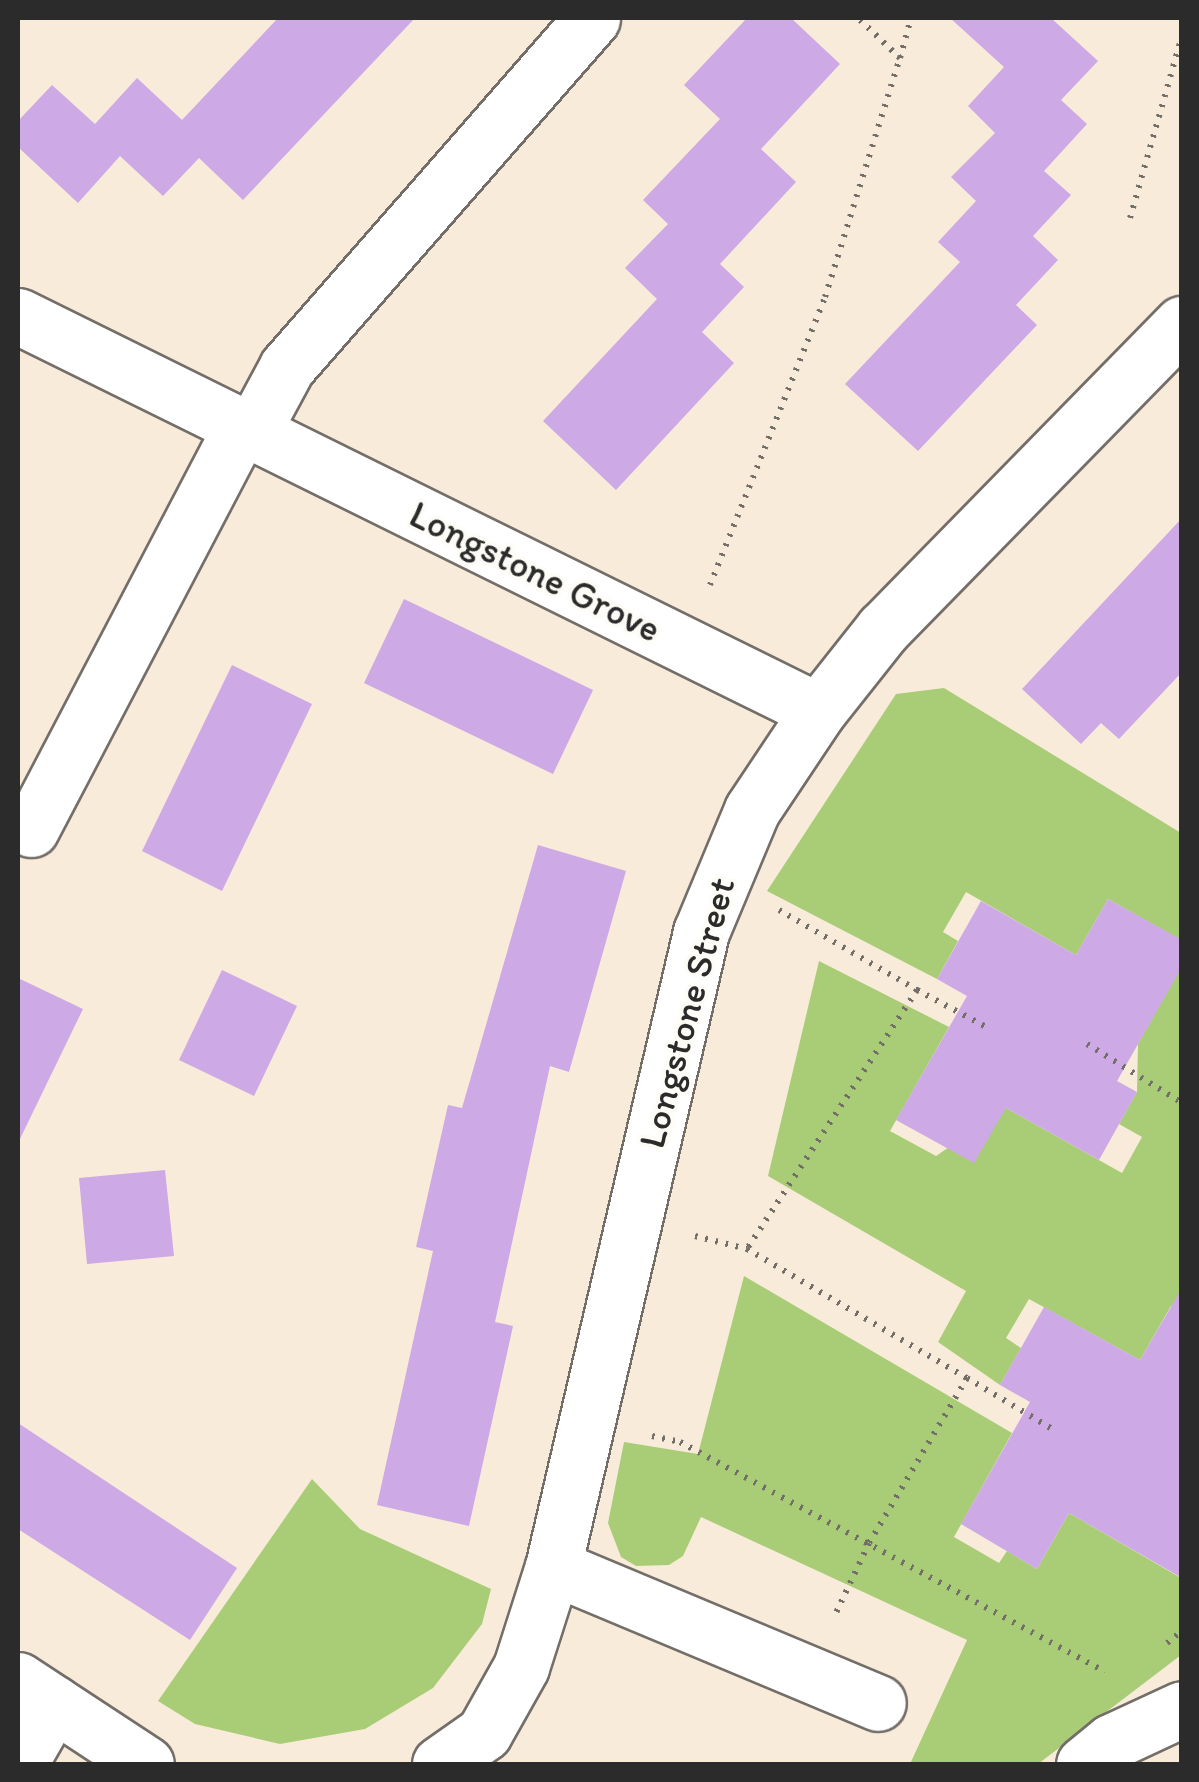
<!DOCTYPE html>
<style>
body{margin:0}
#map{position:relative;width:1199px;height:1782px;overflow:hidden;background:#f9ebda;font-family:Itim,sans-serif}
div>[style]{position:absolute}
.green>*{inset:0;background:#a9cd76}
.building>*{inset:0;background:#cda9e5}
.path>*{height:6px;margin-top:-3px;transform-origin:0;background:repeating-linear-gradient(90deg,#736e68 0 2.5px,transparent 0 10.5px)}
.roads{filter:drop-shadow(2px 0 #736e68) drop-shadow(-2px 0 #736e68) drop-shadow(0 2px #736e68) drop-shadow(0 -2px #736e68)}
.minor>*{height:55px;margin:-27.5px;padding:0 27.5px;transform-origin:27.5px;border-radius:27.5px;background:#fff}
span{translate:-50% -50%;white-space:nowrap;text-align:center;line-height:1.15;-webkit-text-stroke:8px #fdfcf7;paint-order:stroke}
.street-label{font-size:38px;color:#2b2b2b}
.frame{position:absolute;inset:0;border:20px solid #2b2b2b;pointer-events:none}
</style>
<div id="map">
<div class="green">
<i style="clip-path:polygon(944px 688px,1181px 833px,1181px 940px,1108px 899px,1076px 955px,966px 892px,943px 932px,958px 941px,937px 979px,767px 891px,896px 694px)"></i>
<i style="clip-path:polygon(819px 961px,949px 1027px,890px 1131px,936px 1156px,1006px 1108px,1122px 1173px,1142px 1137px,1119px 1124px,1137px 1092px,1138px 1044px,1181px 967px,1181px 1311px,1171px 1306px,1140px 1360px,1029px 1299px,1006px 1338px,1021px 1348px,1000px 1385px,938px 1342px,966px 1291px,768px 1176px)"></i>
<i style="clip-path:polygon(744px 1276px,1012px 1433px,954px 1537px,999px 1563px,1007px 1551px,1037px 1569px,1069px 1513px,1181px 1578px,1181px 1655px,1038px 1764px,910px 1764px,967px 1640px,701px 1517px,683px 1556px,669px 1565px,636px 1566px,621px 1557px,608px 1523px,624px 1442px,698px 1454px)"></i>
<i style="clip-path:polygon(312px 1479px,360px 1529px,491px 1589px,482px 1624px,433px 1688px,365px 1729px,280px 1744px,195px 1724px,158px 1701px)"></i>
</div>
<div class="building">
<i style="clip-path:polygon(278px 18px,415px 18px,243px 200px,199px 158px,163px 196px,120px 156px,78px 203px,18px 147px,18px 121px,52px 85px,95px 124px,137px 78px,182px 120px)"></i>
<i style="clip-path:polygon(747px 18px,791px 18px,840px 64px,761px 149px,796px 182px,720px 264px,744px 287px,702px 332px,734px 363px,616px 490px,543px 421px,657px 299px,625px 268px,668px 224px,643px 200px,720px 119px,684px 85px)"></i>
<i style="clip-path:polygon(950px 18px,1051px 18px,1098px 61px,1061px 100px,1087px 124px,1044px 171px,1071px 195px,1033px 236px,1058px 260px,1016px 305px,1037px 325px,918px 451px,845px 384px,960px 262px,938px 242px,976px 201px,951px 177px,995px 133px,968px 106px,1004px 67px)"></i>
<i style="clip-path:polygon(1182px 518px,1182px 672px,1119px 739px,1101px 723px,1081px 744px,1022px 689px)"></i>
<i style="clip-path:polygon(404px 599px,593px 690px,553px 774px,364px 683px)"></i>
<i style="clip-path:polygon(232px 665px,312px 704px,222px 891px,142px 851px)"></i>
<i style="clip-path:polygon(538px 845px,626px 871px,569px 1072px,550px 1066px,495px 1322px,513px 1326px,469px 1526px,377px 1505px,433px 1251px,416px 1247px,448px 1105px,462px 1108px)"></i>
<i style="clip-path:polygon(1108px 899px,1182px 940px,1182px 967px,1117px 1081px,1137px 1092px,1099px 1160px,1006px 1108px,974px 1163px,896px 1120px,967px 996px,937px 979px,981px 901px,1076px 955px)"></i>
<i style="clip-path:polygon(222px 970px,297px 1006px,254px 1096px,179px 1060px)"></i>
<i style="clip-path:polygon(18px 978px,83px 1009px,18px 1143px)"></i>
<i style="clip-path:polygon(165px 1170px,174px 1256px,87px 1264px,79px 1178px)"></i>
<i style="clip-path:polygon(1182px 1288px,1182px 1578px,1069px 1513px,1037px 1569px,961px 1524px,1030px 1402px,1000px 1385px,1044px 1307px,1140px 1360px)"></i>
<i style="clip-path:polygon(18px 1423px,237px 1568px,190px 1640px,18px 1529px)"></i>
</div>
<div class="path">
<i style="left:900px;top:58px;width:41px;rotate:-74.6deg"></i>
<i style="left:1130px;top:218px;width:189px;rotate:-74.1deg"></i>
<i style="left:710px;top:585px;width:310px;rotate:-68.2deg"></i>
<i style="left:825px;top:297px;width:250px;rotate:-72.6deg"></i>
<i style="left:900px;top:58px;width:58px;rotate:-136.4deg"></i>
<i style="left:779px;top:910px;width:160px;rotate:30.1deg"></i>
<i style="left:917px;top:990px;width:310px;rotate:123.3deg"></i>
<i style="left:747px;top:1249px;width:255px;rotate:30.4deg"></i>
<i style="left:967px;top:1378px;width:192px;rotate:120.7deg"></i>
<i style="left:869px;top:1543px;width:82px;rotate:115.3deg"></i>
<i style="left:917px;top:990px;width:83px;rotate:28.1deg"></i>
<i style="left:1087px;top:1044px;width:112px;rotate:31.8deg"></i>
<i style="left:695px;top:1236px;width:54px;rotate:14deg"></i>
<i style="left:967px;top:1378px;width:101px;rotate:30.9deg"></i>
<i style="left:652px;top:1436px;width:29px;rotate:12deg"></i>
<i style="left:680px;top:1442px;width:483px;rotate:28.4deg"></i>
<i style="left:1167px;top:1643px;width:19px;rotate:-39deg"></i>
</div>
<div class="roads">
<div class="minor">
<i style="left:18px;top:316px;width:892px;rotate:26.28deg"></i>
<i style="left:252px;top:432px;width:74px;rotate:-61.7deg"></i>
<i style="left:287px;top:367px;width:463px;rotate:-48.8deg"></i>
<i style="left:31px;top:829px;width:454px;rotate:-62.4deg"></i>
<i style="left:553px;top:1567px;width:352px;rotate:22.7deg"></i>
<i style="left:18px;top:1680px;width:153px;rotate:33.3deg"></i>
<i style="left:19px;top:1764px;width:70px;rotate:-60.2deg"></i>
<i style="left:440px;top:1764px;width:54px;rotate:-35.2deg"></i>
<i style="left:484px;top:1733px;width:76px;rotate:-60.7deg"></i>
<i style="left:521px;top:1667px;width:105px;rotate:-72.3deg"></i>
<i style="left:553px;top:1567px;width:652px;rotate:-76.88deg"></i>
<i style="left:701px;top:932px;width:132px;rotate:-67.3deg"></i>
<i style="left:752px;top:810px;width:119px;rotate:-56.3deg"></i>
<i style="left:818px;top:711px;width:105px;rotate:-51.6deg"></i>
<i style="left:883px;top:629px;width:427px;rotate:-45.6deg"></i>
<i style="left:1084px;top:1764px;width:35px;rotate:-39deg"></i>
<i style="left:1111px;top:1742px;width:78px;rotate:-24.9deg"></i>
</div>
</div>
<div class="street-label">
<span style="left:535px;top:572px;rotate:26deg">Longstone Grove</span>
<span style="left:687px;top:1013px;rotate:-75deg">Longstone Street</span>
</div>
<div class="frame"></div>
</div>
